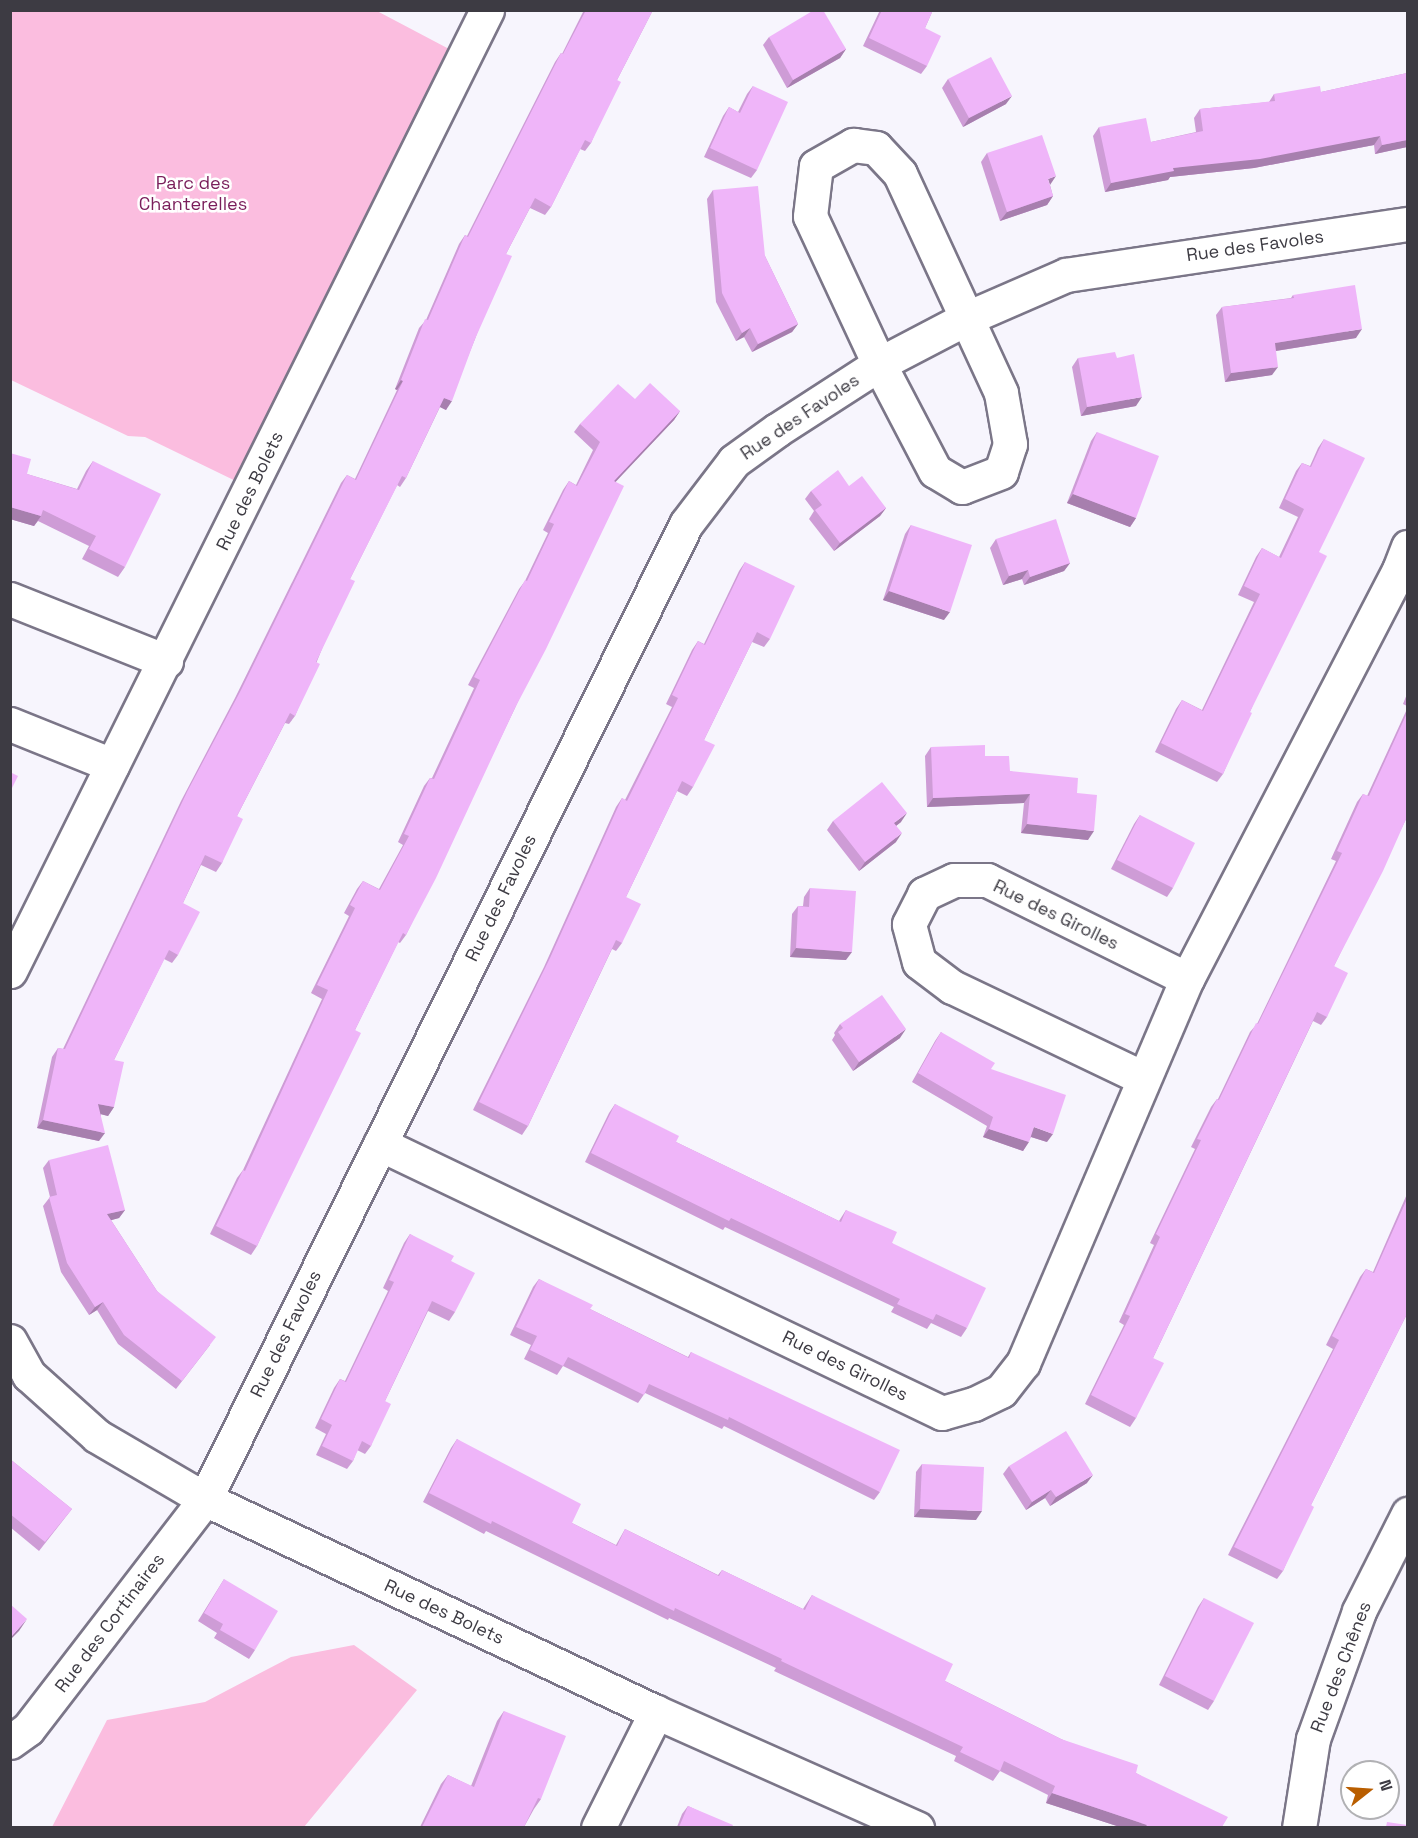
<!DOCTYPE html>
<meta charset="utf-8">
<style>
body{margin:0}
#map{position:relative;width:1418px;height:1838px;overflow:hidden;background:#f7f5fd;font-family:"Space Grotesk",sans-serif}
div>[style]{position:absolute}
.green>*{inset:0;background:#fbbddf}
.roads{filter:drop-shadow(2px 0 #7b7688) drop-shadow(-2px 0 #7b7688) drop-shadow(0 2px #7b7688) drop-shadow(0 -2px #7b7688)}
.street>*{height:33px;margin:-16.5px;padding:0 16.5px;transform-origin:16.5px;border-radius:16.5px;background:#fff}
.wall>*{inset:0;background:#ce9cd6}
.shaded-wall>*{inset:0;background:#a77fae}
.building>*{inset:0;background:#efb5f9}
span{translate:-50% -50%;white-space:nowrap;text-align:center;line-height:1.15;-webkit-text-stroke:5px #fff;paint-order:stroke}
.park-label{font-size:18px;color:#7a1e5b}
.street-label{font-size:18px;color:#3d3b43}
.frame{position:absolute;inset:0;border:12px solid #3d3b43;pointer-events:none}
.north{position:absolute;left:1340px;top:1760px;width:60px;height:60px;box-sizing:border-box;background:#fff;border:2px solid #b1b1b4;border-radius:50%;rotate:73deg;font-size:16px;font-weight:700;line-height:24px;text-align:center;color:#3d3b43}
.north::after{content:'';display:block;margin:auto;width:21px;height:27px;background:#b95e00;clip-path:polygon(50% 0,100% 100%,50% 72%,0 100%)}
</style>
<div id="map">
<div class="green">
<i style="clip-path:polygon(10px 11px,377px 11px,468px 59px,246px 486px,145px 437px,128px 436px,11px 380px)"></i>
<i style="clip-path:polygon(354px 1645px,417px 1690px,304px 1827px,52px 1827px,107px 1720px,205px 1702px,291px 1657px)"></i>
</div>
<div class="roads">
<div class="street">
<i style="left:853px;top:145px;width:23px;rotate:7deg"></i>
<i style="left:876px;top:148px;width:35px;rotate:47deg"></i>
<i style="left:900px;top:174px;width:241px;rotate:65.2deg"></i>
<i style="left:1001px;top:393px;width:52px;rotate:80deg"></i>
<i style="left:1010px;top:444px;width:29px;rotate:108deg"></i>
<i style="left:1001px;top:472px;width:42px;rotate:159deg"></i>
<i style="left:962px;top:487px;width:31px;rotate:-149deg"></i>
<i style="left:935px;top:471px;width:121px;rotate:-117.6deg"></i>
<i style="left:879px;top:364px;width:163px;rotate:-115deg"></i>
<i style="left:810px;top:216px;width:50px;rotate:-83.2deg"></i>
<i style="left:816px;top:166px;width:43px;rotate:-29.6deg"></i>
<i style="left:10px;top:599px;width:168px;rotate:21.7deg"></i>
<i style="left:10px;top:724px;width:110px;rotate:21.9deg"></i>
<i style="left:10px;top:971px;width:1073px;rotate:-63.6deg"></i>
<i style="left:1143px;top:1078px;width:212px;rotate:-154.5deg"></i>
<i style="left:952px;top:987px;width:41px;rotate:-142.9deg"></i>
<i style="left:919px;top:962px;width:39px;rotate:-105deg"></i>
<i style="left:909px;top:924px;width:34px;rotate:-63deg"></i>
<i style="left:924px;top:894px;width:33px;rotate:-25deg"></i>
<i style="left:954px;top:880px;width:33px"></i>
<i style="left:987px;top:880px;width:223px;rotate:26.3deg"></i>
<i style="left:380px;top:1144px;width:623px;rotate:25.58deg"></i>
<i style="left:942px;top:1413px;width:33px;rotate:-16deg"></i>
<i style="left:974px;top:1404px;width:30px;rotate:-26deg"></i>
<i style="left:1001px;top:1391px;width:36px;rotate:-52deg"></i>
<i style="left:1023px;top:1363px;width:418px;rotate:-66.9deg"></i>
<i style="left:1187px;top:979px;width:461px;rotate:-62.6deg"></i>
<i style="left:1399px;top:570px;width:25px;rotate:-69deg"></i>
<i style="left:10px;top:1341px;width:39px;rotate:61deg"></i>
<i style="left:29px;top:1375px;width:91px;rotate:41.9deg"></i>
<i style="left:97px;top:1436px;width:125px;rotate:30.3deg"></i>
<i style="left:205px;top:1499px;width:499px;rotate:25.3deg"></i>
<i style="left:656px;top:1712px;width:286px;rotate:24deg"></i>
<i style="left:10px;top:1742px;width:22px;rotate:-36deg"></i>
<i style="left:28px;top:1729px;width:290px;rotate:-52.4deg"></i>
<i style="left:205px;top:1499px;width:1087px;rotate:-63.74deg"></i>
<i style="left:686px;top:524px;width:79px;rotate:-52.7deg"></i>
<i style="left:734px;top:461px;width:53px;rotate:-35.8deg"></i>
<i style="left:777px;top:430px;width:121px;rotate:-32.9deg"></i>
<i style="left:879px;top:364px;width:99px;rotate:-27.6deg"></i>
<i style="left:967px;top:318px;width:108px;rotate:-23.5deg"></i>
<i style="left:1066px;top:275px;width:346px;rotate:-8.5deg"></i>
<i style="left:598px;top:1828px;width:130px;rotate:-63.4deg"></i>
<i style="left:1299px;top:1828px;width:90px;rotate:-81.1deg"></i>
<i style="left:1313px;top:1739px;width:136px;rotate:-70.2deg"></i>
<i style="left:1359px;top:1611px;width:109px;rotate:-63.2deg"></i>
</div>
</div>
<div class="wall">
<i style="clip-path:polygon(584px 10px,653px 10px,617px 80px,591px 143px,585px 151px,580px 149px,551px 207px,545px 215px,530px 208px,506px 254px,475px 339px,446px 410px,440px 407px,406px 478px,400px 487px,397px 485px,350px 579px,295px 716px,289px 724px,285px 723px,237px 816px,222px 863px,216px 872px,201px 865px,183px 903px,178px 955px,172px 963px,164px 959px,114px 1060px,114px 1107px,108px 1116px,101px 1114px,99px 1141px,37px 1128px,52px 1057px,58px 1048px,63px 1049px,181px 801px,235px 698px,341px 483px,347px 475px,355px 479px,397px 390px,395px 389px,419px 328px,426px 320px,459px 244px,465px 235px,467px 236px,555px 62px,561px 53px,562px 54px)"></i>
<i style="clip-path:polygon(880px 10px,933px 10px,925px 28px,927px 66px,921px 74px,863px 46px)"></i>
<i style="clip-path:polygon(769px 37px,846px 49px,840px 58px,787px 88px,763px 45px)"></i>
<i style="clip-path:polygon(1407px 73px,1407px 147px,1375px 154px,1374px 145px,1254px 168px,1170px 177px,1168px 180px,1105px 192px,1093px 136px,1099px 127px,1151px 142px,1196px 132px,1194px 118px,1200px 109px,1269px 102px,1274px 94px,1321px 92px)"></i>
<i style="clip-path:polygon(948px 79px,1006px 104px,963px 127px,942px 88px)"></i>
<i style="clip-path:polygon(753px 86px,757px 170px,751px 178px,704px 157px,723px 116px,729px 107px,738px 112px,747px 94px)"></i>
<i style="clip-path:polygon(987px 153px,1050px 185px,1053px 196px,1047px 205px,1000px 221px,981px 162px)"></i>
<i style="clip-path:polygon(713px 190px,765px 256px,798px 324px,792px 332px,752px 352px,744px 337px,736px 341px,716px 302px,707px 199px)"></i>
<i style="clip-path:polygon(1293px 295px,1356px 338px,1276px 351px,1272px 375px,1225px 382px,1216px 315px,1222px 307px,1291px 298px)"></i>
<i style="clip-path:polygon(1078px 358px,1136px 406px,1081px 416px,1072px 367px)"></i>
<i style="clip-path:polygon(635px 399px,680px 411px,674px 420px,615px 482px,515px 708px,406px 935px,400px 943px,398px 942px,355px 1030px,257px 1246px,251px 1255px,210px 1234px,237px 1178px,243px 1170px,322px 999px,311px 993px,349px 916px,344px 913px,357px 889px,363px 881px,379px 889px,403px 845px,398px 842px,424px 786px,430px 778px,432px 778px,474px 688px,468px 685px,519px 589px,525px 581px,548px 533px,543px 530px,563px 490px,569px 481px,576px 485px,593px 450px,574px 432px,580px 424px)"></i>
<i style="clip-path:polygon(1097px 432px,1136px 518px,1130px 527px,1067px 503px,1091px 441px)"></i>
<i style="clip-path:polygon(1324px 439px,1319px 552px,1223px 774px,1217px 782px,1155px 752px,1176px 709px,1182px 700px,1202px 710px,1254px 602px,1238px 595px,1256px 557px,1262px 548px,1279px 557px,1298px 517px,1279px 508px,1296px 471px,1302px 463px,1310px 466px,1318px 448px)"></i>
<i style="clip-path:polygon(10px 453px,27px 474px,77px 489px,86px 471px,93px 461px,125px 567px,118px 577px,82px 559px,89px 546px,38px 521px,34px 526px,10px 519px)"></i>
<i style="clip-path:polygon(849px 486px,886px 508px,880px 516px,834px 551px,809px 519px,814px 511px,805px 499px,811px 491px)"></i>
<i style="clip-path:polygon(911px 525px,944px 620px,883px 600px,905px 534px)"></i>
<i style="clip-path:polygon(996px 539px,1070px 563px,1064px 571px,1024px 585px,1022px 579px,1003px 585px,990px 548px)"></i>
<i style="clip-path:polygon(745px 562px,770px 639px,764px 647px,752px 642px,704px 740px,693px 787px,687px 796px,677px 791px,626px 897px,622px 943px,616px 951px,612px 949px,528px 1126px,522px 1135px,473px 1110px,544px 967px,616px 807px,622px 798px,625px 800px,672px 707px,666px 704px,692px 650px,698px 641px,704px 644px,739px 571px)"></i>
<i style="clip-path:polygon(1407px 694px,1407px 706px,1403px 704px)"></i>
<i style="clip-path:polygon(1407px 709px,1407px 817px,1334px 966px,1327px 1017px,1321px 1025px,1313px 1021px,1153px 1358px,1136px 1418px,1130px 1427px,1085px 1404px,1124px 1325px,1119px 1322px,1154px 1245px,1150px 1243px,1195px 1149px,1191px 1147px,1211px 1107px,1217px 1099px,1218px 1099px,1250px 1032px,1257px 1024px,1336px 861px,1331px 859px,1357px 802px,1363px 794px,1367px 796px)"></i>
<i style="clip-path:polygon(931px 747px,985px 756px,1010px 771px,1077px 793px,1088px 840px,1021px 833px,1024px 803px,927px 807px,925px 756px)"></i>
<i style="clip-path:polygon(1140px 815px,1173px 888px,1167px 897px,1111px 869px,1134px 824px)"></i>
<i style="clip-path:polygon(833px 821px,901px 822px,896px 826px,896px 842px,859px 871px,827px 830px)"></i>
<i style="clip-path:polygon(810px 888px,846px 960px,790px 957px,792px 914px,798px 906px,803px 906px,804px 897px)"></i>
<i style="clip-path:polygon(840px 1024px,900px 1038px,853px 1071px,832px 1040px,835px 1035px,834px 1033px)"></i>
<i style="clip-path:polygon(941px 1032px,1047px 1142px,1031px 1137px,1023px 1151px,983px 1137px,987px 1126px,912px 1082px,935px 1041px)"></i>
<i style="clip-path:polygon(615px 1104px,676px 1142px,839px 1221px,846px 1210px,892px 1243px,967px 1328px,961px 1337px,931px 1323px,927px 1329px,891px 1312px,894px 1307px,725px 1227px,723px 1230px,585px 1162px,609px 1113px)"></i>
<i style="clip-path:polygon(49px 1160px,125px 1210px,119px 1218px,111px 1220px,157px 1291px,210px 1345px,176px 1389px,118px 1344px,97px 1310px,89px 1315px,61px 1272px,43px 1206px,50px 1197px,43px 1168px)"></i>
<i style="clip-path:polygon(1407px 1194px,1407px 1314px,1311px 1505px,1283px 1571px,1277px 1579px,1228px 1555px,1333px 1349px,1326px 1345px,1360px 1277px,1366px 1269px,1373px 1272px)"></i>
<i style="clip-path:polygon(410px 1234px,451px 1261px,455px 1312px,449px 1321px,428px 1311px,385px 1401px,371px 1446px,365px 1454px,357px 1450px,353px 1461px,347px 1469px,316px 1455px,326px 1434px,315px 1428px,334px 1388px,340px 1379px,345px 1381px,388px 1291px,383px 1288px,404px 1243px)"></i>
<i style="clip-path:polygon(539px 1279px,590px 1309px,688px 1357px,691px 1352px,880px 1492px,874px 1500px,724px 1426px,722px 1429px,645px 1393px,638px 1403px,563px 1366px,557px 1375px,524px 1359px,531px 1345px,510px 1335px,533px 1287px)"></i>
<i style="clip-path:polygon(457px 1439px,572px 1523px,616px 1545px,625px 1529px,718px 1575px,722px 1570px,803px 1609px,812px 1595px,945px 1681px,1061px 1739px,1136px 1773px,1222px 1827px,1120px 1827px,1046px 1803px,1048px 1795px,1000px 1771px,993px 1781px,954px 1761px,956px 1756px,774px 1671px,776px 1668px,669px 1618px,668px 1620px,486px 1531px,484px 1534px,423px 1502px,451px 1448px)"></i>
<i style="clip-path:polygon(10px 1459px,72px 1509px,39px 1551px,10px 1527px)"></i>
<i style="clip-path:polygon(922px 1464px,976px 1520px,914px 1517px,916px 1472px)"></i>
<i style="clip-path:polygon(1009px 1466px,1087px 1483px,1050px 1506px,1045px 1498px,1026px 1510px,1003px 1474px)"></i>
<i style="clip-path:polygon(224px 1579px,255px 1650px,249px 1659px,214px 1638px,217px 1633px,198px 1621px)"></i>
<i style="clip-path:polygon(1204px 1598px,1214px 1701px,1208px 1710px,1159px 1685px,1198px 1607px)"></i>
<i style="clip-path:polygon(504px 1711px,541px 1799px,534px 1809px,524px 1827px,420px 1827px,441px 1784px,448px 1775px,471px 1786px,497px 1721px)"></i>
<i style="clip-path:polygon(688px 1806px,732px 1827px,677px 1827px,682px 1814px)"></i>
</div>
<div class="shaded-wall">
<i style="clip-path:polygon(846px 49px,840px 58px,787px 88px,793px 80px)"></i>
<i style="clip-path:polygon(1012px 96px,1006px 104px,963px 127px,969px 118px)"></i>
<i style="clip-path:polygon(1380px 136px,1374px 145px,1254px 168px,1170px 177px,1168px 180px,1105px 192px,1111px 183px,1173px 168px)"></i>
<i style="clip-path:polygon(1407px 140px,1407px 147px,1375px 154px,1382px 145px)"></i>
<i style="clip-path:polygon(1056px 176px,1050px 185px,1048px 179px)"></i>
<i style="clip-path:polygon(1053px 196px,1047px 205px,1000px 221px,1007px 212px)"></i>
<i style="clip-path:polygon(798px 324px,792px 332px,752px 352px,758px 344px)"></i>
<i style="clip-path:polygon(750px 328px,744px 337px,736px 341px,742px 333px)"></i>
<i style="clip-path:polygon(1362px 329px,1356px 338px,1269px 352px,1275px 343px)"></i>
<i style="clip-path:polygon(1278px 367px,1272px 375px,1225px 382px,1231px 373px)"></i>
<i style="clip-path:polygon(401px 380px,403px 381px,397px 390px,395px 389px)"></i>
<i style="clip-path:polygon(1142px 397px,1136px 406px,1081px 416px,1087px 407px)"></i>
<i style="clip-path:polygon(444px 398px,452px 401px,446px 410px,438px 406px)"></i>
<i style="clip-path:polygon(680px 411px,674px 420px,608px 490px,614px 481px)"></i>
<i style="clip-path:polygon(1073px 494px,1136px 518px,1130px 527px,1067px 503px)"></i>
<i style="clip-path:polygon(10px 507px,41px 516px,34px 526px,10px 519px)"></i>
<i style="clip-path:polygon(886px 508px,880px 516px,834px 551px,840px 543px)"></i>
<i style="clip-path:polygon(1070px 563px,1064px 571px,1024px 585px,1030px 577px)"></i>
<i style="clip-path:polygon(1028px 570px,1022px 579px,1003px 585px,1009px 576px)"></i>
<i style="clip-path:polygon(889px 591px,950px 612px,944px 620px,883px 600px)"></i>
<i style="clip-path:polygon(1030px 794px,1024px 803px,927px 807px,933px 798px)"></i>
<i style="clip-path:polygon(907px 813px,901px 822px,888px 832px,894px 823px)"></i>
<i style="clip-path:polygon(1027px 824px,1094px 831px,1088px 840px,1021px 833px)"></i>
<i style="clip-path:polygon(902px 833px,896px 842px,859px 871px,865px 862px)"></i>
<i style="clip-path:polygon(796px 948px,852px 952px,846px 960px,790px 957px)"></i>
<i style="clip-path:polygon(906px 1029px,900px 1038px,853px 1071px,859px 1062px)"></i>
<i style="clip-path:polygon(98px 1104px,114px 1107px,108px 1116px,92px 1112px)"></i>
<i style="clip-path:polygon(43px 1120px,105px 1133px,99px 1141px,37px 1128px)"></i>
<i style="clip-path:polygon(1034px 1127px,1053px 1134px,1047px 1142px,1028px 1136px)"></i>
<i style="clip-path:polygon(989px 1129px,1029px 1142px,1023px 1151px,983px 1137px)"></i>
<i style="clip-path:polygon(125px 1210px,119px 1218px,101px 1223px,107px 1214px)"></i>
<i style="clip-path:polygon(103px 1302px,97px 1310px,89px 1315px,95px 1307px)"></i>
<i style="clip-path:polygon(1093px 1475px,1087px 1483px,1050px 1506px,1056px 1497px)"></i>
<i style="clip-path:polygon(1051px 1490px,1045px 1498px,1026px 1510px,1032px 1502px)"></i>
<i style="clip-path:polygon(920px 1509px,982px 1511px,976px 1520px,914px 1517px)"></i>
<i style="clip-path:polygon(27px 1619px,19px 1631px,10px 1640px,10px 1638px)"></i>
<i style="clip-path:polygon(1052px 1793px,1147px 1825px,1145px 1827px,1120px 1827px,1046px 1803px)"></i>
</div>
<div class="building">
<i style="clip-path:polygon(586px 10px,653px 10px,617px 80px,621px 82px,591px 143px,585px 140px,551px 207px,535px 198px,506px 254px,512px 256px,475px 339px,452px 401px,444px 398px,406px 478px,402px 476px,350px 579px,355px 581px,316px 662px,320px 664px,295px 716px,290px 713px,237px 816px,243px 819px,222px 863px,205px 855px,183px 903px,200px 912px,178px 955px,169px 950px,114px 1060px,124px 1062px,114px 1107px,98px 1104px,105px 1133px,43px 1120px,58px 1048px,65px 1049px,187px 792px,241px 690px,347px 475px,356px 480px,403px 381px,401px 380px,425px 319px,428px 320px,465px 235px,468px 237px,561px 53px,563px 54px)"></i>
<i style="clip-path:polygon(814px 10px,823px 10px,846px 49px,793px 80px,769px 37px)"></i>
<i style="clip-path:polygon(882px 10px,933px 10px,925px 28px,941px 36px,927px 66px,869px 38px)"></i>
<i style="clip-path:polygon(991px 57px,1012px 96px,969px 118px,948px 79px)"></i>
<i style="clip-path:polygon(1407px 73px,1407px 140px,1382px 145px,1380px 136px,1260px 159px,1173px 168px,1174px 171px,1111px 183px,1099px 127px,1146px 118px,1151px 142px,1203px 131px,1200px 109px,1275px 101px,1274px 94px,1320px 86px,1321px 92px)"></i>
<i style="clip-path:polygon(753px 86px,788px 102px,757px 170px,710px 148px,729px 107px,740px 113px)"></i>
<i style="clip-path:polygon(1042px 135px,1056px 176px,1048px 179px,1053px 196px,1007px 212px,987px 153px)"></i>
<i style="clip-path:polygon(758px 186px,765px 256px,798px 324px,758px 344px,750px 328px,742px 333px,722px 293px,713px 190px)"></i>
<i style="clip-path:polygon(1355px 285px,1362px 329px,1275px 343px,1278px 367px,1231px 373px,1222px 307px,1294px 298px,1293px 295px)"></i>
<i style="clip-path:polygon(1115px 352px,1117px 358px,1134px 354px,1142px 397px,1087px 407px,1078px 358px)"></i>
<i style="clip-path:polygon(650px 383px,680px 411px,614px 481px,624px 486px,546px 649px,515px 708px,436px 878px,406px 935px,403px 933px,355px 1030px,361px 1033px,257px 1246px,216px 1226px,243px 1170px,245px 1171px,328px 990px,317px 985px,355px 908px,350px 905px,363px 881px,380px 890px,409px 836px,404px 834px,430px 778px,434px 779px,480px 680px,474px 677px,525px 580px,527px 581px,554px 524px,549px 522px,569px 481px,577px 486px,600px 442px,580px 424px,618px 384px,635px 399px)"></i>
<i style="clip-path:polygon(1097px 432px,1159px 456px,1136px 518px,1073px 494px)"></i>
<i style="clip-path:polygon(1324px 439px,1365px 458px,1319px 552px,1327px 556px,1250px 712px,1252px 713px,1223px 774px,1161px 743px,1182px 700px,1203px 711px,1260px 594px,1244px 586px,1262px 548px,1281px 558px,1304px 509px,1285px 499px,1302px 463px,1311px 467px)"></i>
<i style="clip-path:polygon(10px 453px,31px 459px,27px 474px,79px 490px,93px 461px,161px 494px,125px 567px,89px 549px,96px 536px,43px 510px,41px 516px,10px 507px)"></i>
<i style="clip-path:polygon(838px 470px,849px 486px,862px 476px,886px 508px,840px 543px,815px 510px,822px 505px,811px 491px)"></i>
<i style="clip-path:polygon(1056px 519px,1070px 563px,1030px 577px,1028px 570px,1009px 576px,996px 539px)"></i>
<i style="clip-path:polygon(911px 525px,972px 545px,950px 612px,889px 591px)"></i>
<i style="clip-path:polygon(745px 562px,795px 586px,770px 639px,757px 632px,704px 740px,715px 745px,693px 787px,682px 781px,626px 897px,641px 904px,622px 943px,616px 940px,528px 1126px,479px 1102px,550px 958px,622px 798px,627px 801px,678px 698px,672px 695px,698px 641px,705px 645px)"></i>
<i style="clip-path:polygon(1407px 713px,1407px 817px,1383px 871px,1334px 966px,1348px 973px,1327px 1017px,1317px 1012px,1153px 1358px,1164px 1363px,1136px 1418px,1091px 1395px,1130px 1316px,1125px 1314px,1160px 1237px,1156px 1234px,1201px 1140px,1197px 1139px,1217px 1099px,1219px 1100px,1256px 1023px,1258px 1024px,1342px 853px,1337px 851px,1363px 794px,1369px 796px)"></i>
<i style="clip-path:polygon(985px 745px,985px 756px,1009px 756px,1010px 771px,1078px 778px,1077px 793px,1097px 795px,1094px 831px,1027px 824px,1030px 794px,933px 798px,931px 747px)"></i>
<i style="clip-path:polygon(10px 772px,18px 776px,10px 792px)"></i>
<i style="clip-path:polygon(882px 782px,907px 813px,894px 823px,902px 833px,865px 862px,833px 821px)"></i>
<i style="clip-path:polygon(1140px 815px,1195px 843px,1173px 888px,1117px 860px)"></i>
<i style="clip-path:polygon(810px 888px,856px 891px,852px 952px,796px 948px,798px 906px,809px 907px)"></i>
<i style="clip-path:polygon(882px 995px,906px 1029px,859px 1062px,838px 1032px,843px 1028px,840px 1024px)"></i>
<i style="clip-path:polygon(941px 1032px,995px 1063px,991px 1069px,1066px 1095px,1053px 1134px,1034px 1127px,1029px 1142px,989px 1129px,993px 1117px,918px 1073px)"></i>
<i style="clip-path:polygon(615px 1104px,679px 1136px,676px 1142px,841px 1222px,846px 1210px,897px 1232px,892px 1243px,986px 1288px,967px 1328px,936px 1314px,933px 1320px,897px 1304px,900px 1299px,731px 1218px,729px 1221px,591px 1153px)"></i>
<i style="clip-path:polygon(108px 1145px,125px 1210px,107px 1214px,157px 1291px,216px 1337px,182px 1381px,124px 1335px,103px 1302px,95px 1307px,67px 1263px,49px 1197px,57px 1195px,49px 1160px)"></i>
<i style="clip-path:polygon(1407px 1199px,1407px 1314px,1311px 1505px,1314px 1507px,1283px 1571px,1234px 1547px,1339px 1340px,1332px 1336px,1366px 1269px,1374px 1273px)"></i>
<i style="clip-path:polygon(410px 1234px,454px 1256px,451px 1261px,475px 1273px,455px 1312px,432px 1301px,385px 1401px,391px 1404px,371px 1446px,362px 1441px,353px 1461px,322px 1446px,332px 1425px,321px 1419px,340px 1379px,346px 1382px,394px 1282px,389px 1280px)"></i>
<i style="clip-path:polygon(539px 1279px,593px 1305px,590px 1309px,689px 1358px,691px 1352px,900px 1450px,880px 1492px,729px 1417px,728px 1420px,649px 1384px,644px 1395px,568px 1357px,563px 1366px,530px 1350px,537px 1336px,516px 1327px)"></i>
<i style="clip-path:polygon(1066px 1431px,1093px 1475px,1056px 1497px,1051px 1490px,1032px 1502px,1009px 1466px)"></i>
<i style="clip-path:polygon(457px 1439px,581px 1504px,572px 1523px,617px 1546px,625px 1529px,719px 1576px,722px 1570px,805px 1610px,812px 1595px,953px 1664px,945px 1681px,1061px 1739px,1138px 1765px,1136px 1773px,1228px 1817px,1222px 1827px,1146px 1827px,1147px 1825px,1052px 1793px,1055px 1786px,1004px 1761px,1000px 1771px,960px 1752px,963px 1747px,781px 1661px,782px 1659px,675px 1608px,674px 1611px,492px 1521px,491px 1524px,429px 1493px)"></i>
<i style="clip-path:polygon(10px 1459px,72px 1509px,45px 1542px,10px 1514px)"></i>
<i style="clip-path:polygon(922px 1464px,984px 1467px,982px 1511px,920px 1509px)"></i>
<i style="clip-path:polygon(224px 1579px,278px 1611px,255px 1650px,220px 1630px,223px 1624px,204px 1613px)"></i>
<i style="clip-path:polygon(1204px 1598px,1254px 1623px,1214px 1701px,1165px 1676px)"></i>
<i style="clip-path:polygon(10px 1604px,27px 1619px,10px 1638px)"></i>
<i style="clip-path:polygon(504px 1711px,566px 1736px,541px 1799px,538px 1798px,524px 1827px,422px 1827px,448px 1775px,474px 1787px)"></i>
<i style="clip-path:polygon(688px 1806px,733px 1825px,732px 1827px,679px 1827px)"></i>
<i style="clip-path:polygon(1387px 1822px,1407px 1825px,1407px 1827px,1386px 1827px)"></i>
</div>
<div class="park-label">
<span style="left:193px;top:194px">Parc des<br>Chanterelles</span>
</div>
<div class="street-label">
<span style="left:1255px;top:246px;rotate:-8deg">Rue des Favoles</span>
<span style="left:800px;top:417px;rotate:-34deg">Rue des Favoles</span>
<span style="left:250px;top:491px;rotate:-64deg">Rue des Bolets</span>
<span style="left:501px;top:898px;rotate:-64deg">Rue des Favoles</span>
<span style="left:1056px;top:915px;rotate:26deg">Rue des Girolles</span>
<span style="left:286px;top:1334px;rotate:-64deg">Rue des Favoles</span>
<span style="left:845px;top:1366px;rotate:26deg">Rue des Girolles</span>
<span style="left:444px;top:1612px;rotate:25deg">Rue des Bolets</span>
<span style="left:110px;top:1623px;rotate:-53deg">Rue des Cortinaires</span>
<span style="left:1341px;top:1667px;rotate:-69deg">Rue des Chênes</span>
</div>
<div class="frame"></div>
<div class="north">N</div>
</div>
